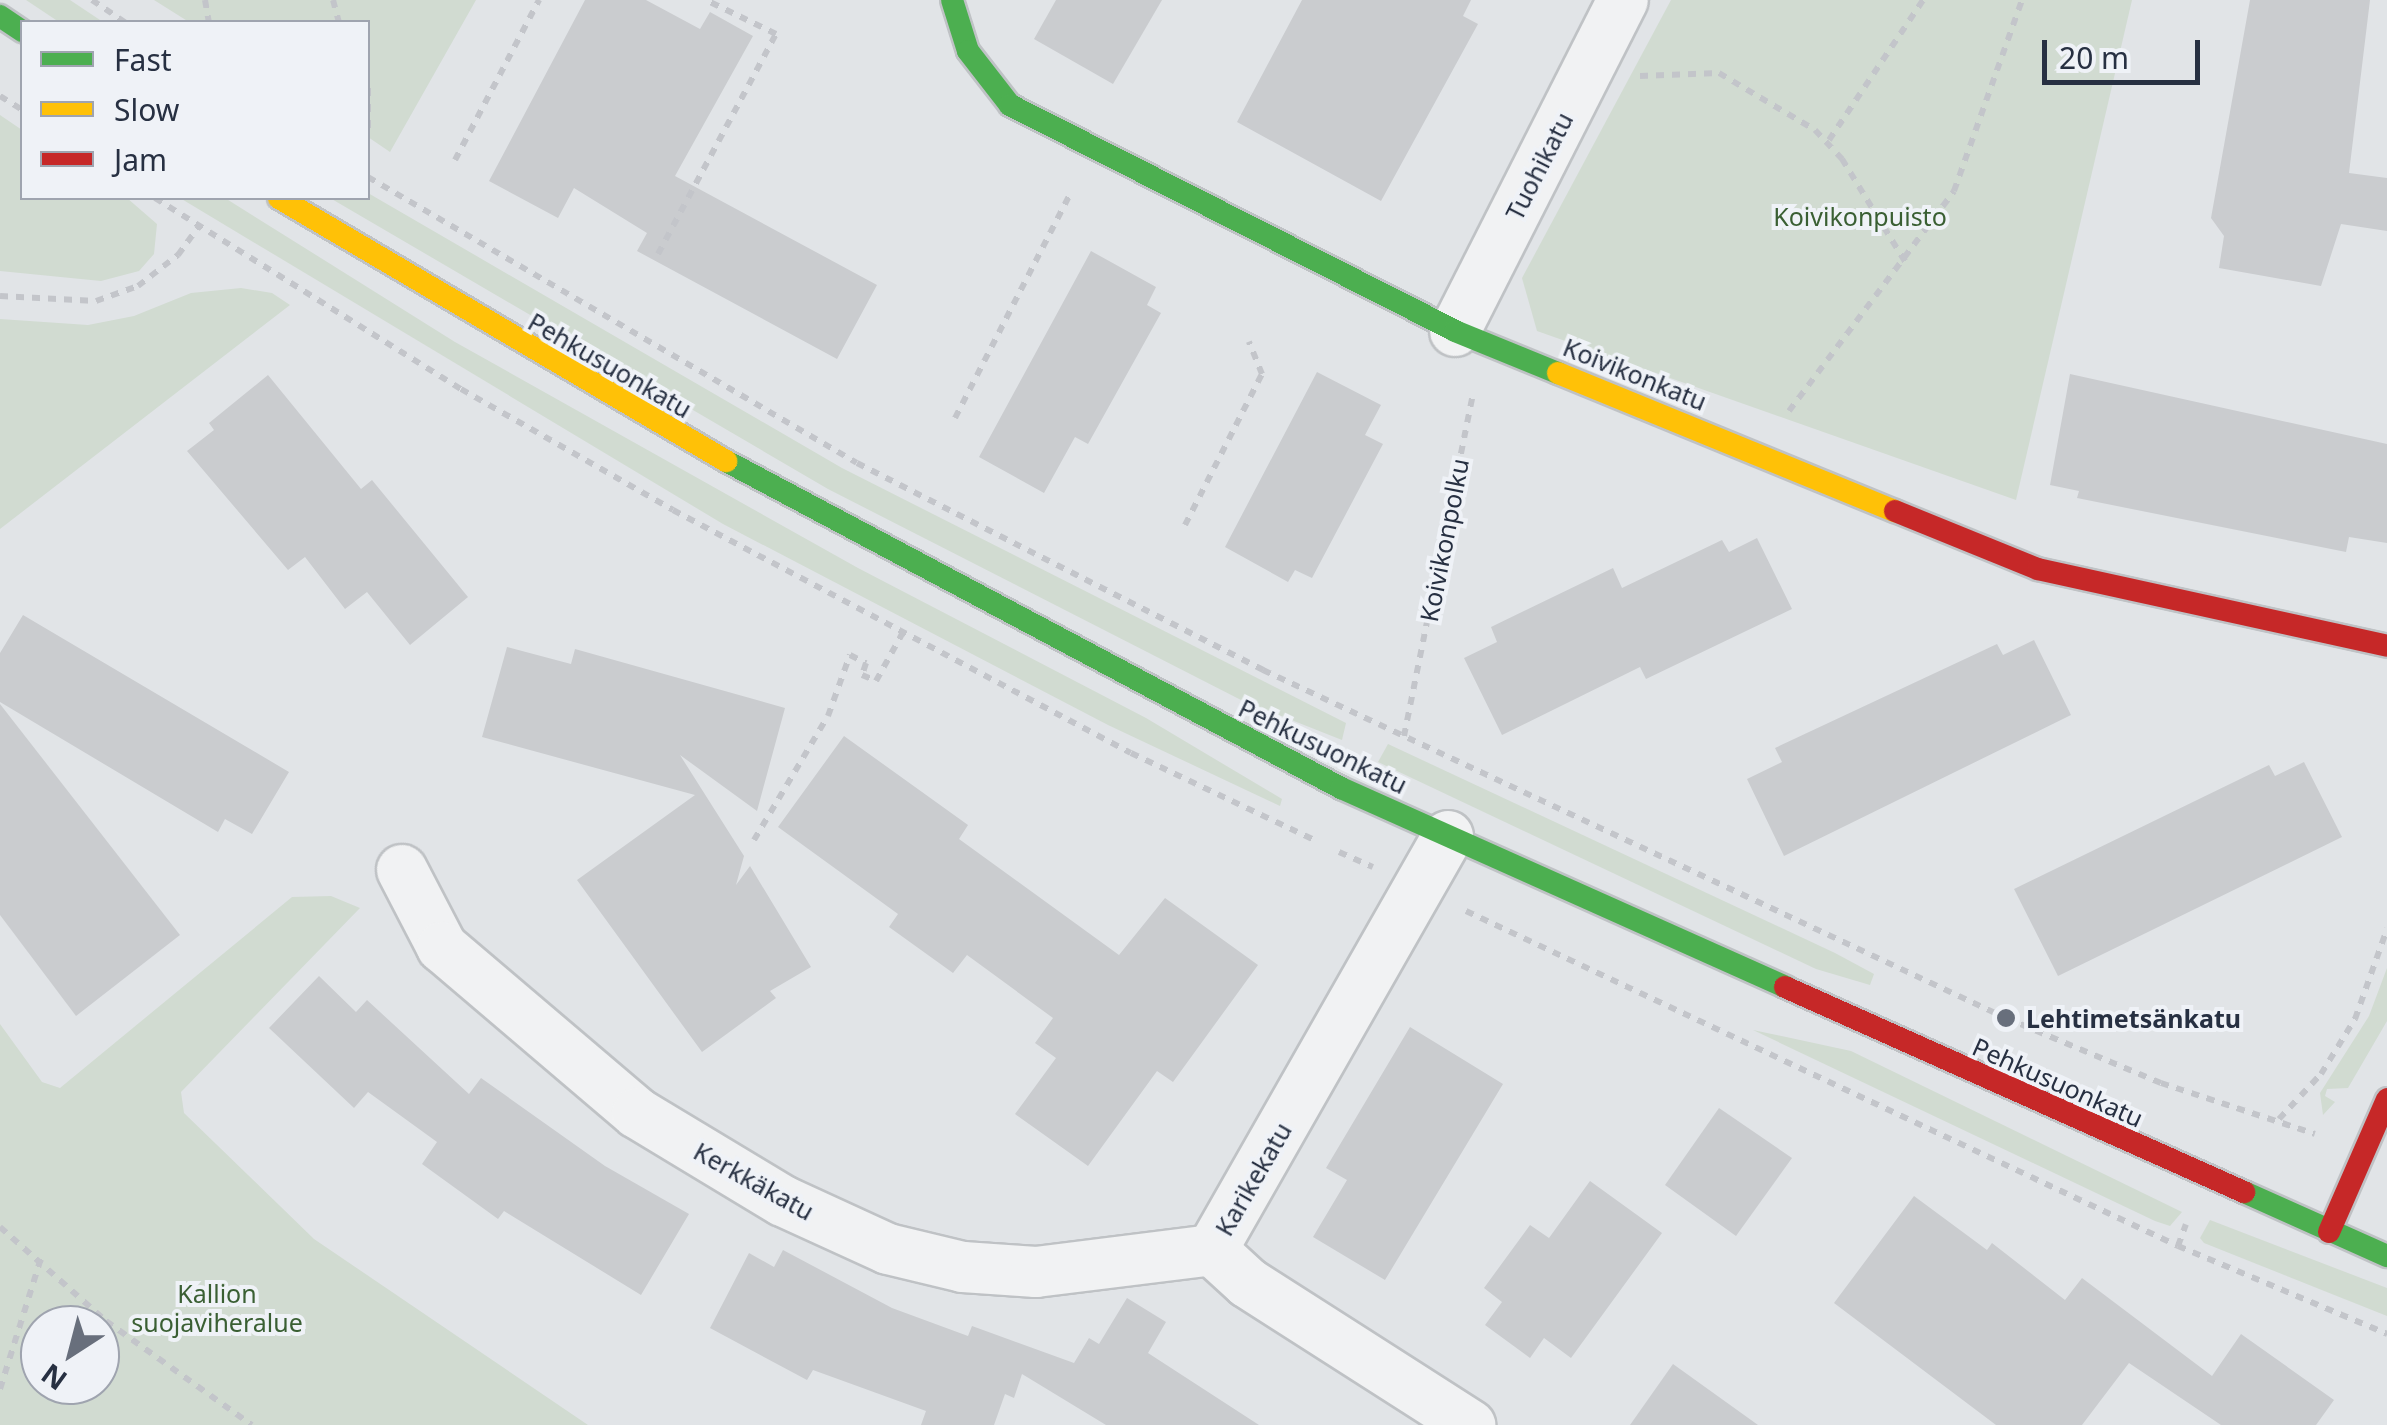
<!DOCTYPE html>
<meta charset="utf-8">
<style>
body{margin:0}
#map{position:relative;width:2387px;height:1425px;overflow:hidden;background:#e1e4e7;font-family:"Noto Sans",sans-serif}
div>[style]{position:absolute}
.green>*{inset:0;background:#d1dbd1}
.building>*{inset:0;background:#cacccf}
.path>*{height:6px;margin-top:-3px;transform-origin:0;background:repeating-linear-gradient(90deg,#c3c5ca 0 8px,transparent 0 16px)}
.roads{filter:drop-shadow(2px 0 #bfc2c5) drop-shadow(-2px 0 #bfc2c5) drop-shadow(0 2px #bfc2c5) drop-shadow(0 -2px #bfc2c5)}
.street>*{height:50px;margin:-25px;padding:0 25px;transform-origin:25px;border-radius:25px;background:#f1f2f3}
.fast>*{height:22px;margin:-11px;padding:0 11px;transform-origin:11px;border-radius:11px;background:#4caf50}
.slow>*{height:22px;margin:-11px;padding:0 11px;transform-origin:11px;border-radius:11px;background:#ffc107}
.jam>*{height:22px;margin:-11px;padding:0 11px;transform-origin:11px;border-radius:11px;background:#c62828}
.dots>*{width:28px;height:28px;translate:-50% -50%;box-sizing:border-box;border:5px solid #eff2f7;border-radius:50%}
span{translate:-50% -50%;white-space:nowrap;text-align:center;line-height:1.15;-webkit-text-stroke:8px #eff2f7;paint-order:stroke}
.street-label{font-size:25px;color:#273042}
.park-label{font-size:25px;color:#3a5f33}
.poi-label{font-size:25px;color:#273042;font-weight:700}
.left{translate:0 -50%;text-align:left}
.legend{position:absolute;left:20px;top:20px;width:350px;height:180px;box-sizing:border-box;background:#eff2f7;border:2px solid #9fa4af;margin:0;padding:12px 18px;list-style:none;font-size:30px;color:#273042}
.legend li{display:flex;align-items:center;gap:20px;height:50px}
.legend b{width:50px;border:2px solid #9fa4af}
.north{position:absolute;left:20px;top:1305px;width:100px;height:100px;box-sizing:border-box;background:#eff2f7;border:2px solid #9fa4af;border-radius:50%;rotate:216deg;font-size:28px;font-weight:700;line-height:40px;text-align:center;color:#273042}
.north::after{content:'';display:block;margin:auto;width:35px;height:45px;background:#686f7c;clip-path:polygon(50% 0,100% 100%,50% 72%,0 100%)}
.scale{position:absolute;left:2042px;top:40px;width:158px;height:45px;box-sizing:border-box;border:5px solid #273042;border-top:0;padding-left:12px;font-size:30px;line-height:35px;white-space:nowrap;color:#273042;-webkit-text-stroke:8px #eff2f7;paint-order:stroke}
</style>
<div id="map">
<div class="green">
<i style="clip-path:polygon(26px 0,70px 0,103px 22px,59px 22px)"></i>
<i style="clip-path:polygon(154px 0,476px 0,390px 152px,368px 137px,368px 22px,189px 22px)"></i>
<i style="clip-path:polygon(1671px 0,2132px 0,2016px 500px,1537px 331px,1522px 278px)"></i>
<i style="clip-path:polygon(0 115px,22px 130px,22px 198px,127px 198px,157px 224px,154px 254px,139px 271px,101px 281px,0 271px)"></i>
<i style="clip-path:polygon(368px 193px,842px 468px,1346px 723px,1342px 740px,1241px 700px,828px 489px,330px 198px)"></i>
<i style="clip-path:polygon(180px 198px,225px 198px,455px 342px,858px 568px,1146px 718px,1282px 799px,1280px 806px,1108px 725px,723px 524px)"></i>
<i style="clip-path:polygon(241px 288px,272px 293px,290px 305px,0 529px,0 319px,88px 325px,134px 316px,191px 293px)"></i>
<i style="clip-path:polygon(1388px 744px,1835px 953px,1874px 974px,1870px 985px,1816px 969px,1378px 762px)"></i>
<i style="clip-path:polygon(evenodd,331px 896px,360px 908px,181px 1092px,184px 1113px,314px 1239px,588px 1425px,0 1425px,0 1024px,42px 1082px,60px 1088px,292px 897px,331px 896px,40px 1325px,100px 1325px,100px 1385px,40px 1385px,40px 1325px)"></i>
<i style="clip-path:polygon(2387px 968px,2387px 1021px,2348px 1088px,2327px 1089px,2325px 1096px,2335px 1102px,2323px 1115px,2320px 1093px,2369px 1016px)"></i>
<i style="clip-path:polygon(1753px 1030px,1851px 1051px,2182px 1212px,2170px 1226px,2155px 1221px)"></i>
<i style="clip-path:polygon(2210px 1220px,2387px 1288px,2387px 1316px,2204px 1243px,2200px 1238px)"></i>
</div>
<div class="building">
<i style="clip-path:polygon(585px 0,646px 0,700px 29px,710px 12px,753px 36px,675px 176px,877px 285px,837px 359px,637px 251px,647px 233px,574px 188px,558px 218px,489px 181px)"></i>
<i style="clip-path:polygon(1056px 0,1162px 0,1113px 84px,1034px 39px)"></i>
<i style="clip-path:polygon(1302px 0,1471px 0,1463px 16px,1478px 24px,1381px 201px,1237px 122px)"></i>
<i style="clip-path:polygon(2250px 0,2370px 0,2349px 173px,2387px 178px,2387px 231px,2341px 224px,2321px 286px,2219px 268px,2224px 236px,2211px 218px)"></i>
<i style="clip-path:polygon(1091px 251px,1156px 287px,1147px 305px,1161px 313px,1088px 444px,1075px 437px,1044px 493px,979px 457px)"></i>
<i style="clip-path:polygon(1317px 372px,1381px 405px,1365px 435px,1383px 444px,1312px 578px,1295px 570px,1288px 582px,1225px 547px)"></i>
<i style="clip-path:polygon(2070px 374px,2387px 444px,2387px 543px,2349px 537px,2346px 552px,2077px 498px,2079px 491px,2050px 485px)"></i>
<i style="clip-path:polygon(268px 375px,361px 489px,372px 480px,468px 597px,410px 645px,367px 592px,345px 609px,305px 557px,288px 570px,187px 451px,214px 430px,209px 423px)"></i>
<i style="clip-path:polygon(1757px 538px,1792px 609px,1646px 679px,1640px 667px,1502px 735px,1464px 658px,1497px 642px,1491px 627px,1613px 568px,1622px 588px,1722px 540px,1729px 552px)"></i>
<i style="clip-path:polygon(23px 615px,289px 772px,252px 834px,225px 819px,218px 832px,0 702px,0 653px)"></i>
<i style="clip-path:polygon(2034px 640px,2071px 715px,1784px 856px,1747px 779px,1782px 762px,1775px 748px,1997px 644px,2003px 655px)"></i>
<i style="clip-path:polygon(507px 647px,571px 664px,575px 649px,785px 708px,757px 811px,680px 755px,744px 856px,736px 885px,750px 866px,811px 967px,770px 991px,776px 998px,702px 1052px,577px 880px,695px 795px,482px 737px)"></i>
<i style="clip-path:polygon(0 704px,180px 935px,76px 1016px,0 915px)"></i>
<i style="clip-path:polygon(844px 736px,968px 825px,959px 839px,1119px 955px,1165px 898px,1258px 965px,1173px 1082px,1157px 1071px,1088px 1166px,1015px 1114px,1056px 1058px,1035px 1043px,1053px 1018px,967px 955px,953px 973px,889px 927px,898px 914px,778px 827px)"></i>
<i style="clip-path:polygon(2304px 762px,2342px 837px,2058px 976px,2014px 889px,2269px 765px,2275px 776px)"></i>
<i style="clip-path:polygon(319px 976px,356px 1012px,367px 1000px,469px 1094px,481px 1078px,605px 1166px,689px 1214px,641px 1295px,504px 1211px,498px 1219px,422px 1164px,437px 1142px,368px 1092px,354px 1108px,269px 1028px)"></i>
<i style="clip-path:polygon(1410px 1027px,1503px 1084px,1385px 1280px,1313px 1237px,1347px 1180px,1326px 1168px)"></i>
<i style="clip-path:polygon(1719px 1108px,1792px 1158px,1736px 1236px,1665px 1185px)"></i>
<i style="clip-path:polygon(1590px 1181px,1662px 1233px,1571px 1358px,1544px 1338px,1530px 1358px,1485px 1325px,1502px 1302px,1484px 1288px,1530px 1225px,1549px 1238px)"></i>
<i style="clip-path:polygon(1914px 1196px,1987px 1250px,1992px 1243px,2065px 1300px,2082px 1278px,2212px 1376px,2241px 1334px,2334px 1400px,2316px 1425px,2221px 1425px,2129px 1363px,2082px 1425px,1996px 1425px,1834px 1303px)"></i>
<i style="clip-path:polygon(783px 1250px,892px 1308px,968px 1336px,972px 1326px,1074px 1363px,1089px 1338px,1099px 1344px,1127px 1298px,1166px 1322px,1148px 1353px,1259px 1425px,1106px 1425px,1022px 1374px,1014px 1398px,1005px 1394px,994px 1425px,921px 1425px,926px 1411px,813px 1370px,807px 1380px,710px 1328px,749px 1253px,774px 1267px)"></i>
<i style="clip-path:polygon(1673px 1364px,1758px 1425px,1630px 1425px)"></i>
</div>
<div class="path">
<i style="left:92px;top:0;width:40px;rotate:34deg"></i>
<i style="left:205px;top:0;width:22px;rotate:80deg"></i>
<i style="left:333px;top:0;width:23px;rotate:75deg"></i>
<i style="left:1640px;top:76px;width:79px;rotate:-2.2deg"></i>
<i style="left:1719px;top:73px;width:112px;rotate:30.7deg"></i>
<i style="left:1815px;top:130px;width:40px;rotate:47deg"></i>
<i style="left:1842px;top:159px;width:122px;rotate:58.4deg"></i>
<i style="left:368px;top:88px;width:45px;rotate:90deg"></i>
<i style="left:0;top:96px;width:26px;rotate:32deg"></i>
<i style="left:1829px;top:140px;width:169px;rotate:-56.1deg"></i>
<i style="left:455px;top:160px;width:181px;rotate:-62.3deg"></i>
<i style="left:368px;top:177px;width:566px;rotate:30.32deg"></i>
<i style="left:857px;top:463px;width:456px;rotate:27deg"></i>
<i style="left:1263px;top:670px;width:820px;rotate:25.1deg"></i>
<i style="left:2006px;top:1018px;width:168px;rotate:22.8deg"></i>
<i style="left:2161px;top:1083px;width:162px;rotate:18.3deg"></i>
<i style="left:155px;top:198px;width:361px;rotate:32deg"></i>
<i style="left:461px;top:389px;width:244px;rotate:29.7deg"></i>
<i style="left:673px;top:510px;width:518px;rotate:27.95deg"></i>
<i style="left:1131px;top:753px;width:203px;rotate:25.4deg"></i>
<i style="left:658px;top:254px;width:250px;rotate:-61.8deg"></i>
<i style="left:776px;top:34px;width:78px;rotate:-154.1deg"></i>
<i style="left:0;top:296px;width:96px;rotate:3deg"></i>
<i style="left:96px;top:301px;width:45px;rotate:-19.7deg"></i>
<i style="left:138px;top:286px;width:51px;rotate:-37.8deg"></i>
<i style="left:178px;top:255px;width:36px;rotate:-54deg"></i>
<i style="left:1789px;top:411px;width:275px;rotate:-53.1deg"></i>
<i style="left:1954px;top:191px;width:203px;rotate:-70.4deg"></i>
<i style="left:955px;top:418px;width:250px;rotate:-62.8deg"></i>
<i style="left:1185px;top:525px;width:169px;rotate:-63deg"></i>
<i style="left:1262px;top:374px;width:35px;rotate:-112deg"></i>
<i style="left:1404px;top:736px;width:348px;rotate:-78.6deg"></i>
<i style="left:754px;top:840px;width:144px;rotate:-59.2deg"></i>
<i style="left:828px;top:716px;width:65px;rotate:-70.2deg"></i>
<i style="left:850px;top:655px;width:18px;rotate:27deg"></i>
<i style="left:866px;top:663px;width:13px;rotate:108deg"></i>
<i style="left:862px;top:675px;width:15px;rotate:23deg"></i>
<i style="left:876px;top:681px;width:54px;rotate:-61deg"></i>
<i style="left:1339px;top:852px;width:37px;rotate:24deg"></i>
<i style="left:1466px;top:911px;width:787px;rotate:25.2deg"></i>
<i style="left:2178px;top:1246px;width:227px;rotate:22.8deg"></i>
<i style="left:2279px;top:1119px;width:62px;rotate:-47deg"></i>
<i style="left:2321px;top:1074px;width:65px;rotate:-58.3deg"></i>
<i style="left:2355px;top:1019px;width:96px;rotate:-70.4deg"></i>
<i style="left:0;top:1227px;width:142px;rotate:41.6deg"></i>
<i style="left:106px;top:1321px;width:179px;rotate:35.5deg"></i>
<i style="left:2178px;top:1246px;width:23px;rotate:-70deg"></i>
<i style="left:0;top:1389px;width:137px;rotate:-72.6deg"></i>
</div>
<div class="roads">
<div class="street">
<i style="left:1455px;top:331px;width:371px;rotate:-63.1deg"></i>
<i style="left:1448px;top:836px;width:477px;rotate:119.7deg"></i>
<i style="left:1212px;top:1250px;width:49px;rotate:42.5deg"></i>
<i style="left:1248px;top:1283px;width:264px;rotate:32.6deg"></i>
<i style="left:402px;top:870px;width:87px;rotate:62.5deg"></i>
<i style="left:442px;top:947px;width:256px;rotate:40.4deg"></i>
<i style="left:637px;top:1113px;width:170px;rotate:31.1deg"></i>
<i style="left:783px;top:1201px;width:115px;rotate:24.6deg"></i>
<i style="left:888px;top:1249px;width:77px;rotate:13.5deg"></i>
<i style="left:963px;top:1267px;width:73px;rotate:3.9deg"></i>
<i style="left:1036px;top:1272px;width:177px;rotate:-7.1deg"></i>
</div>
<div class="fast">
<i style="left:952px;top:0;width:53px;rotate:72.6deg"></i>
<i style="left:968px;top:51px;width:68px;rotate:52.1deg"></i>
<i style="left:1010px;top:105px;width:499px;rotate:26.9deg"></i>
<i style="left:1455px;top:331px;width:111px;rotate:22.2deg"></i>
<i style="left:0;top:16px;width:27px;rotate:34deg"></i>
<i style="left:726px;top:461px;width:697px;rotate:28deg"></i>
<i style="left:1341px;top:788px;width:487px;rotate:24.1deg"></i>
<i style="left:2244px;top:1192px;width:157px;rotate:24.1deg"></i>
</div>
<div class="slow">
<i style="left:279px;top:198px;width:519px;rotate:30.47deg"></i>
<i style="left:1558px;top:373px;width:364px;rotate:22.3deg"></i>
</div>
<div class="jam">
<i style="left:1895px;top:511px;width:154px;rotate:22.1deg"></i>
<i style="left:2038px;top:569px;width:357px;rotate:12.4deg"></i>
<i style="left:1785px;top:987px;width:503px;rotate:24.07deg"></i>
<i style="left:2329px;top:1232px;width:145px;rotate:-66.4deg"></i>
</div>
</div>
<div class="dots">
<i style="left:2006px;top:1018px;background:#686f7c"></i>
</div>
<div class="street-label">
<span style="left:1539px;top:166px;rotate:-63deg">Tuohikatu</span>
<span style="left:610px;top:365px;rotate:30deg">Pehkusuonkatu</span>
<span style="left:1635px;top:374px;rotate:22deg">Koivikonkatu</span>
<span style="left:1444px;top:540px;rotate:-79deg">Koivikonpolku</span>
<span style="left:1323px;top:746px;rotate:26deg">Pehkusuonkatu</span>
<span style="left:2058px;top:1082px;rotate:24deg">Pehkusuonkatu</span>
<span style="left:1253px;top:1179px;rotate:-60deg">Karikekatu</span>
<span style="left:754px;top:1181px;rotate:29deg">Kerkkäkatu</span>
</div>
<div class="park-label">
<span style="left:1860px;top:216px">Koivikonpuisto</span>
<span style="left:217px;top:1308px">Kallion<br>suojaviheralue</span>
</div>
<div class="poi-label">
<span class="left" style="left:2026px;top:1018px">Lehtimetsänkatu</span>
</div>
<ul class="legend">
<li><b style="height:12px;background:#4caf50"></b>Fast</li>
<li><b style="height:12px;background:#ffc107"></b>Slow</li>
<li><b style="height:12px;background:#c62828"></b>Jam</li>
</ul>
<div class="north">N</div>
<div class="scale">20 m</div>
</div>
